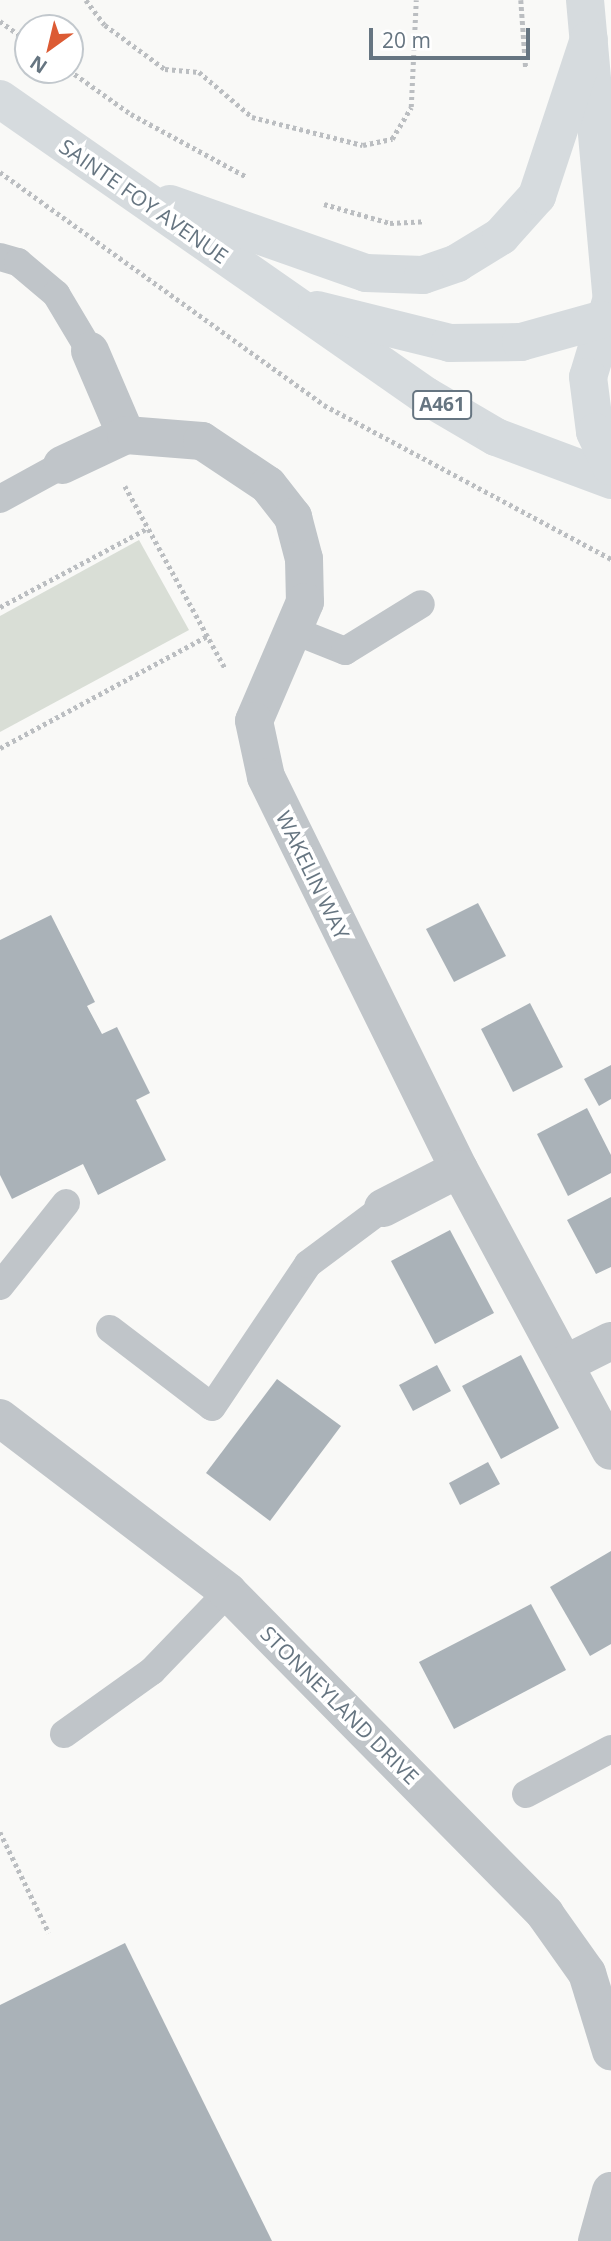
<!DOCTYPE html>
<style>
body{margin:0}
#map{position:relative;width:611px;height:2241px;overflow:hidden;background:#f9f9f7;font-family:"Open Sans",sans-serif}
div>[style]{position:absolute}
.green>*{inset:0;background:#d9ded6}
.building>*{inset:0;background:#aab2b8}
.path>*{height:4.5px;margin-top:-2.25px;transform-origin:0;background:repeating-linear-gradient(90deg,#bbbec1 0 3.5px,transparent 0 7px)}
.service>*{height:28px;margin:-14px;padding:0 14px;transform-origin:14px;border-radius:14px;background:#c0c5c9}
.minor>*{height:38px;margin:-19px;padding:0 19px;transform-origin:19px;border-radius:19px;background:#c0c5c9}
.trunk>*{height:38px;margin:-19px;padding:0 19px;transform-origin:19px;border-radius:19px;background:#d6dbde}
span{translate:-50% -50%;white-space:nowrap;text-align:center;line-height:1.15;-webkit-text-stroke:7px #fff;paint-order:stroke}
.shield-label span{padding:2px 5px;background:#fff;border:2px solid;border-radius:5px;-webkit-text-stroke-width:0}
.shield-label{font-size:19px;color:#667581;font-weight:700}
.street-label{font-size:21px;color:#667581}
.north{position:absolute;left:14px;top:14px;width:70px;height:70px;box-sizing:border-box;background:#fff;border:2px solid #c2c8cd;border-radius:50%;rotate:214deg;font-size:19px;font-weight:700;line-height:28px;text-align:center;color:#667581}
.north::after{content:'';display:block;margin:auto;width:24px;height:32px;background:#dc5b34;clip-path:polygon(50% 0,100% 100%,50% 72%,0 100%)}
.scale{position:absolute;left:369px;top:28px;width:161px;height:32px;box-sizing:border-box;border:4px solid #667581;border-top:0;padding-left:9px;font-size:21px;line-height:24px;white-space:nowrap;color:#667581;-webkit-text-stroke:5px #fff;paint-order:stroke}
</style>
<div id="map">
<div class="green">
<i style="clip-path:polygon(139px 540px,189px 630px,0 732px,0 616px)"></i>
</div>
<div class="building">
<i style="clip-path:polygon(478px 903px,506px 956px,454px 982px,426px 929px)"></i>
<i style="clip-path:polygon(51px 915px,95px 1002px,87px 1006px,102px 1034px,117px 1027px,150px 1093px,136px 1100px,166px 1160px,98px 1195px,83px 1164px,12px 1199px,0 1175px,0 940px)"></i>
<i style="clip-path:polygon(530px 1003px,563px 1067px,513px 1092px,481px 1029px)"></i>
<i style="clip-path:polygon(611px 1065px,611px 1099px,599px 1106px,584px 1079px)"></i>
<i style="clip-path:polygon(587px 1108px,611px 1155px,611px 1173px,568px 1196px,537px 1134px)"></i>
<i style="clip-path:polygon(611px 1197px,611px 1267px,596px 1274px,567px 1220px)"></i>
<i style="clip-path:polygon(450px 1230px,494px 1313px,435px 1344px,391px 1261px)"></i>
<i style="clip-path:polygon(521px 1355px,559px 1428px,501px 1459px,462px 1386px)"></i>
<i style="clip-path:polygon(437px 1365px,451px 1391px,413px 1411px,399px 1385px)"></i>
<i style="clip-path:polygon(277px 1379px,341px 1426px,270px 1521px,206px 1473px)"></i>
<i style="clip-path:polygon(488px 1462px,500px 1484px,460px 1505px,449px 1483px)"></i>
<i style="clip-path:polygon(611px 1551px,611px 1644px,590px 1656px,550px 1587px)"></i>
<i style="clip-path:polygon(531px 1604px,566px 1670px,454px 1729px,419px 1662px)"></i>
<i style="clip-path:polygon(125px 1943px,272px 2241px,0 2241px,0 2005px)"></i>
</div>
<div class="path">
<i style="left:86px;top:0;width:31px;rotate:53deg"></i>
<i style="left:105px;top:25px;width:74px;rotate:36.3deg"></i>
<i style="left:165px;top:69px;width:34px;rotate:5deg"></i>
<i style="left:199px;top:72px;width:70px;rotate:40.3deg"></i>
<i style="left:252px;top:117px;width:114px;rotate:14.2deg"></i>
<i style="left:363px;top:145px;width:30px;rotate:-12deg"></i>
<i style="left:392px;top:139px;width:37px;rotate:-59deg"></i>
<i style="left:411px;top:107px;width:107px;rotate:-87.3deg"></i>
<i style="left:521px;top:0;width:69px;rotate:85.9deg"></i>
<i style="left:0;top:21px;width:34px;rotate:36deg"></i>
<i style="left:69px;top:70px;width:76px;rotate:35.4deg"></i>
<i style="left:131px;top:114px;width:132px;rotate:28.5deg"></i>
<i style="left:0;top:172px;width:399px;rotate:35.7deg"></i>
<i style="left:324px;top:405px;width:326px;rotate:28.2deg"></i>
<i style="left:324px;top:204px;width:69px;rotate:16.1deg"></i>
<i style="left:390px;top:223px;width:35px;rotate:-3deg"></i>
<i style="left:125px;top:486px;width:208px;rotate:61.2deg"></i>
<i style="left:0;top:607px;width:168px;rotate:-28.1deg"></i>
<i style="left:0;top:748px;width:235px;rotate:-28.4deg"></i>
<i style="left:0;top:1832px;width:112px;rotate:64.1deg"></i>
</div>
<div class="service">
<i style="left:0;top:257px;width:19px;rotate:16deg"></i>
<i style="left:18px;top:262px;width:50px;rotate:40.1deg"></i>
<i style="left:56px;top:294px;width:66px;rotate:59.2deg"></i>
<i style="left:0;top:499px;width:71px;rotate:-28.7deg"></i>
<i style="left:295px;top:631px;width:54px;rotate:21.8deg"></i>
<i style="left:345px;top:651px;width:89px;rotate:-31.7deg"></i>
<i style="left:0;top:1286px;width:106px;rotate:-51.5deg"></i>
<i style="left:110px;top:1329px;width:128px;rotate:37.4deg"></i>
<i style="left:212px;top:1407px;width:172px;rotate:-56.1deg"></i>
<i style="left:308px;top:1264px;width:94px;rotate:-36.7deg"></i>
<i style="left:64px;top:1734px;width:108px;rotate:-35.6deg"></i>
<i style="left:152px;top:1671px;width:110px;rotate:-46.1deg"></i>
<i style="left:526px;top:1794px;width:96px;rotate:-27.9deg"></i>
</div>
<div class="minor">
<i style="left:90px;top:351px;width:91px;rotate:66.8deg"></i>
<i style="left:62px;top:465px;width:71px;rotate:-25.1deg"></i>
<i style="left:126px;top:435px;width:76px;rotate:4.5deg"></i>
<i style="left:202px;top:441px;width:79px;rotate:33.7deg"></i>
<i style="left:268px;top:485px;width:41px;rotate:52deg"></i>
<i style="left:293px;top:517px;width:43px;rotate:75.3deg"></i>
<i style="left:304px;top:559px;width:43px;rotate:88.7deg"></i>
<i style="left:305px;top:602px;width:129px;rotate:113.2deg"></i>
<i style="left:254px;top:721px;width:57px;rotate:77.9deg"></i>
<i style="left:266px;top:777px;width:437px;rotate:63.8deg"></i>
<i style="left:459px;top:1169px;width:320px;rotate:61.7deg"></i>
<i style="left:383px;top:1208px;width:85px;rotate:-27.2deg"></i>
<i style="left:567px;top:1363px;width:49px;rotate:-26.6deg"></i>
<i style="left:0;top:1418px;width:287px;rotate:37.3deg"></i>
<i style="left:228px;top:1592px;width:452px;rotate:45.4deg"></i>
<i style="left:545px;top:1914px;width:72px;rotate:54.6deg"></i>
<i style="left:587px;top:1973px;width:82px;rotate:72.9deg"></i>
<i style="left:597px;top:2241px;width:52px;rotate:-74.4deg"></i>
</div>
<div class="trunk">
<i style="left:585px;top:0;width:295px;rotate:84.9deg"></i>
<i style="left:0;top:99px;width:519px;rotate:34.88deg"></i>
<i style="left:426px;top:396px;width:81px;rotate:30.4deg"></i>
<i style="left:496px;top:437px;width:123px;rotate:20.5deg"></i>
<i style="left:170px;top:204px;width:208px;rotate:19.4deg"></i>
<i style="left:366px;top:273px;width:57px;rotate:2deg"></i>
<i style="left:423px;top:275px;width:36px;rotate:-19deg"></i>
<i style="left:457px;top:263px;width:52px;rotate:-31.5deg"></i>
<i style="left:501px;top:236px;width:54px;rotate:-48deg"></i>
<i style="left:537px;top:196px;width:165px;rotate:-71.7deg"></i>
<i style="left:611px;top:301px;width:79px;rotate:106.8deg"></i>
<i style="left:588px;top:377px;width:55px;rotate:82.7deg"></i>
<i style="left:595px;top:432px;width:38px;rotate:65deg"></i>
<i style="left:317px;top:310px;width:137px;rotate:13.9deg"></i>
<i style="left:450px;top:343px;width:71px;rotate:-0.8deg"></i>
<i style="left:521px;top:342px;width:82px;rotate:-15.6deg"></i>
</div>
<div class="shield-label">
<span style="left:442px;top:405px">A461</span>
</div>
<div class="street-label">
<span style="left:144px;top:201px;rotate:35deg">SAINTE FOY AVENUE</span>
<span style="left:313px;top:875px;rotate:64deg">WAKELIN WAY</span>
<span style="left:340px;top:1705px;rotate:45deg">STONNEYLAND DRIVE</span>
</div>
<div class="north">N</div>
<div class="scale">20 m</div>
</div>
